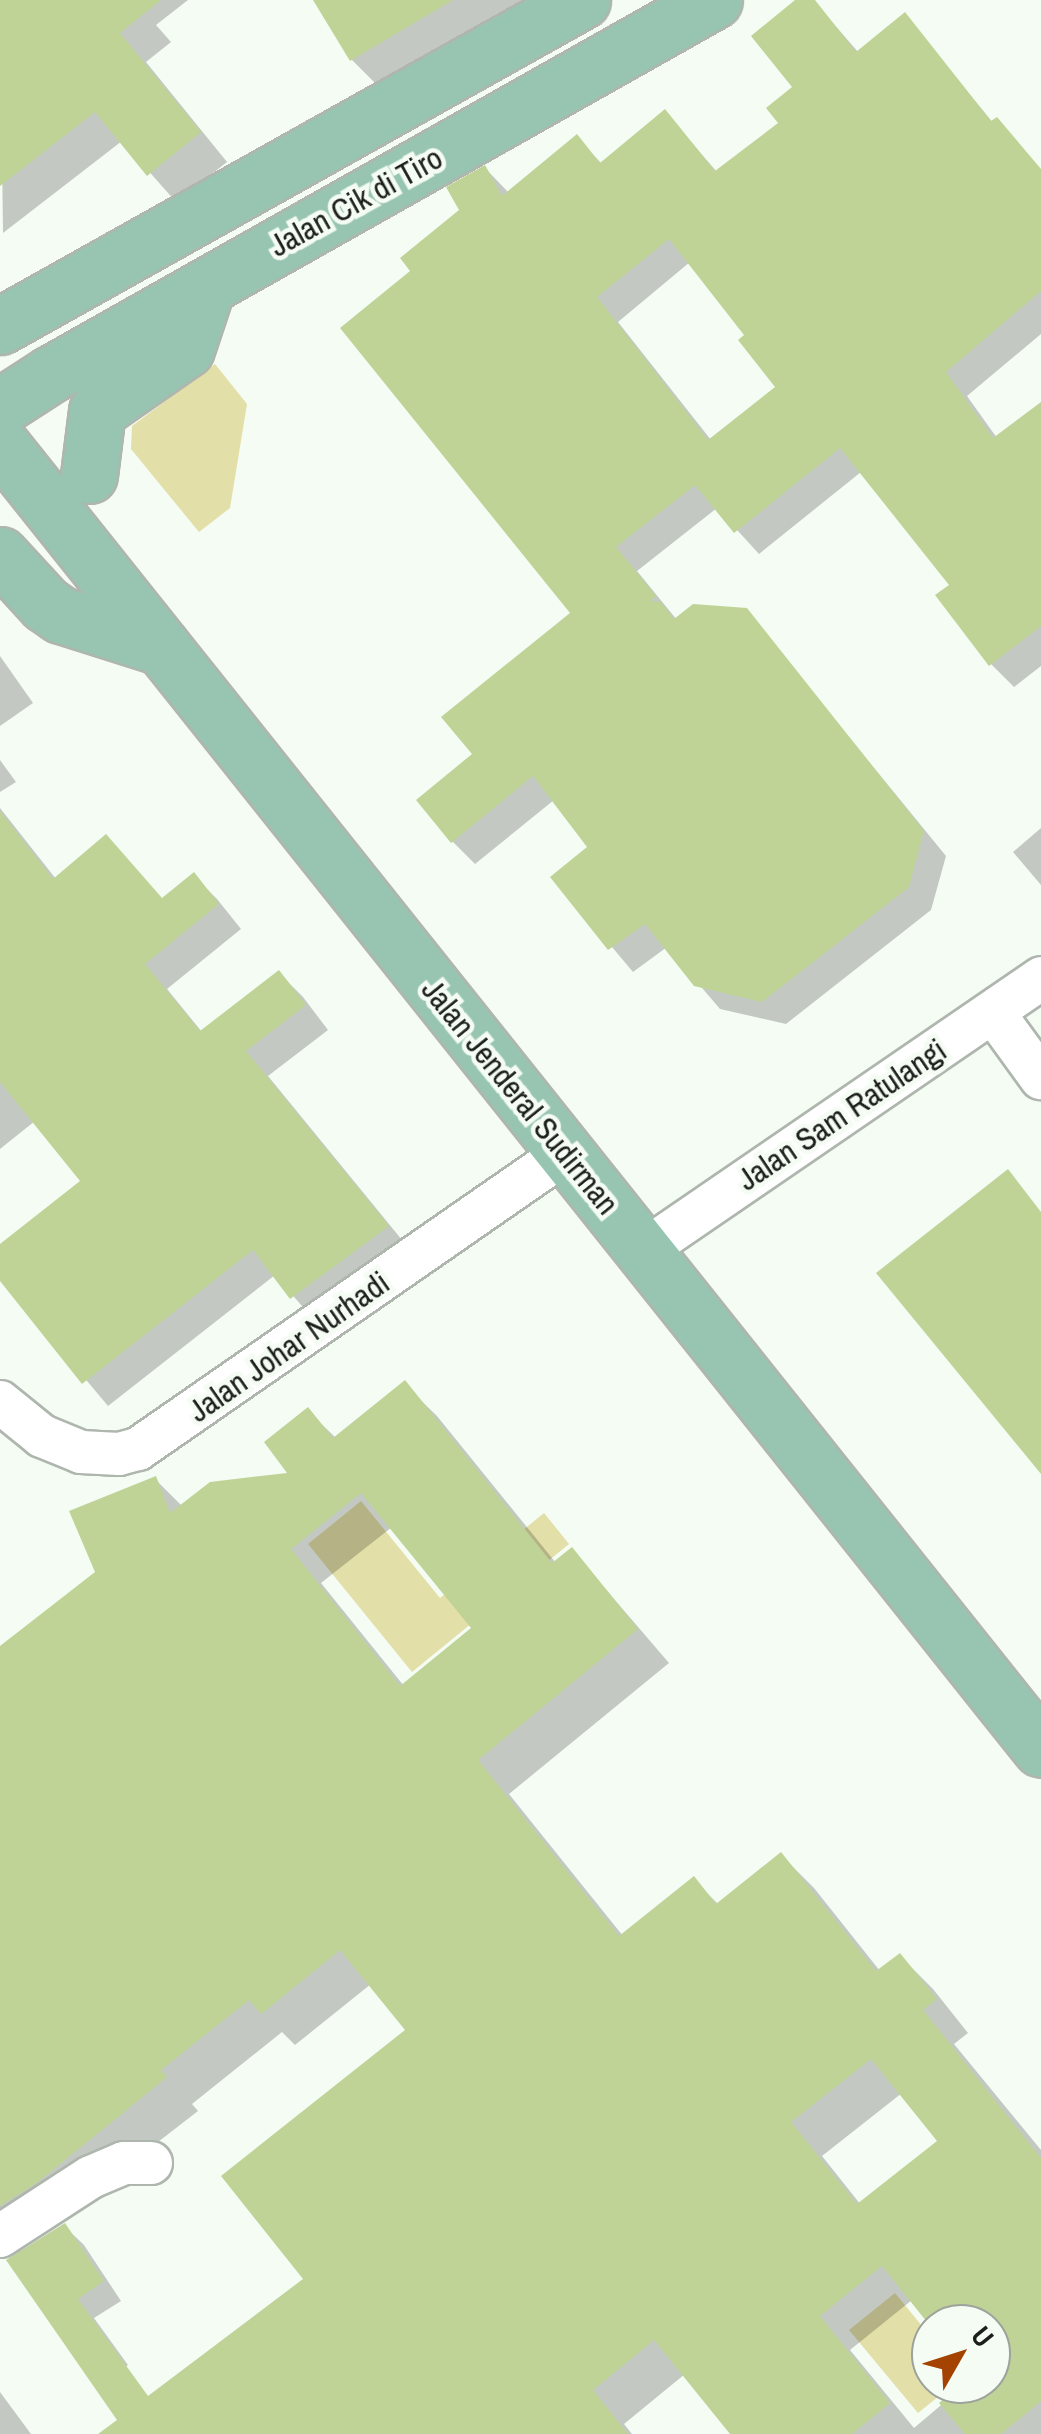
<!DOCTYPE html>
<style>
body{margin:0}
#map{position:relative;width:1041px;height:2434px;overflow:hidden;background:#f4fcf3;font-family:"Archivo Narrow",sans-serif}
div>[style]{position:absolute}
.green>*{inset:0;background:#e3dfa8}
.shadow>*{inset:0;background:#0003}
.building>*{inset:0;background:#bfd396}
.roads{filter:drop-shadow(2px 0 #aeb6ae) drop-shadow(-2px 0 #aeb6ae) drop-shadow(0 2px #aeb6ae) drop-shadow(0 -2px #aeb6ae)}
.street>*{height:42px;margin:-21px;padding:0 21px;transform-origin:21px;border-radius:21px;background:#fff}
.primary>*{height:55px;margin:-27.5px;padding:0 27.5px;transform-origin:27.5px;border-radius:27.5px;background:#98c5b1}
span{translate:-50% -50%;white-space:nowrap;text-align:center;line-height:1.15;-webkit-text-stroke:9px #f4fcf3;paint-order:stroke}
.street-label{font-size:32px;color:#1b1e1a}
.north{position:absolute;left:911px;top:2304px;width:100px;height:100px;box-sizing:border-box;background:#f4fcf3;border:2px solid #9da39c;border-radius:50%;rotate:51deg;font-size:28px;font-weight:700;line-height:40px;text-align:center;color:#1b1e1a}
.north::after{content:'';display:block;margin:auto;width:35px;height:45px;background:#a44200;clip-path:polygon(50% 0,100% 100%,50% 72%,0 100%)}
</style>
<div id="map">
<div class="green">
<i style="clip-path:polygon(215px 364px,247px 404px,230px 508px,199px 532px,131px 449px,132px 426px)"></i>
<i style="clip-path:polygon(361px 1501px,440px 1598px,544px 1513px,569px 1544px,412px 1672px,308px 1544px)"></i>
<i style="clip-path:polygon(895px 2293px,931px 2337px,931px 2384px,954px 2384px,918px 2413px,849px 2330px)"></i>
</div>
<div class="shadow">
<i style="clip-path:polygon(0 0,188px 0,156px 25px,171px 42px,146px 62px,227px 162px,176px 202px,122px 141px,3px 233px)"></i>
<i style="clip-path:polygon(316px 0,528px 0,380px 88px,352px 60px)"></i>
<i style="clip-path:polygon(evenodd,799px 0,813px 0,859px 53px,905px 16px,1041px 181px,1041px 334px,967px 396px,997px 438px,1041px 426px,1041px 666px,1014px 687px,991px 664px,952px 585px,861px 472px,759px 554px,717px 508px,637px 571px,677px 620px,746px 611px,946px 856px,931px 910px,786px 1024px,720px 1009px,667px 947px,633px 972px,554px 878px,590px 847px,554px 800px,475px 864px,452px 841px,475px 755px,574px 614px,413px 271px,463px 211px,485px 168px,509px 193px,577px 138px,602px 164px,665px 112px,717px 172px,781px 123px,796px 88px,799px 0,690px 262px,748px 335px,779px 387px,711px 440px,618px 322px,690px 262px)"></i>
<i style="clip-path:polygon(0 656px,33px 703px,0 726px)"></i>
<i style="clip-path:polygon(0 760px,16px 782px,0 792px)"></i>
<i style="clip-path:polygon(0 808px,56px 879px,106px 837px,163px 900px,194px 876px,217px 899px,241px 929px,167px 989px,202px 1032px,279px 973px,303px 997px,328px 1030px,268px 1076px,411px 1251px,315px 1321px,275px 1275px,108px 1406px,0 1277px,0 1247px,83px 1181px,35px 1121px,0 1149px)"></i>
<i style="clip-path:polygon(1041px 828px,1041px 885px,1013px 852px)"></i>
<i style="clip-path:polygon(evenodd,404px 1384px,437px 1416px,556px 1563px,572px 1550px,669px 1663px,509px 1794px,623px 1936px,694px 1880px,719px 1905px,781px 1855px,814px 1888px,880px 1971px,900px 1956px,933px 1989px,968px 2033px,954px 2044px,1041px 2150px,1041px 2434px,733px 2434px,685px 2374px,624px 2424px,632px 2434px,130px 2434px,306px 2280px,408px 2030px,371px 1984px,295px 2045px,282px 2032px,192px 2104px,198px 2111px,20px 2249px,23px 2252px,65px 2227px,84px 2245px,121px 2301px,94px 2318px,128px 2365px,100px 2386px,18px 2255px,0 2237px,0 1649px,98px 1573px,155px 1479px,182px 1506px,292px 1475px,307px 1410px,336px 1438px,404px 1384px,392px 1527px,475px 1629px,404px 1686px,321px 1583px,392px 1527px,404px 1384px,902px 2093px,940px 2142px,861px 2205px,822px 2156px,902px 2093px,404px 1384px,912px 2300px,991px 2324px,991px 2384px,966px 2384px,914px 2428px,850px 2350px,912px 2300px)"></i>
<i style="clip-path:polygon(0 2392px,31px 2434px,0 2434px)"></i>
</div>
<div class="building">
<i style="clip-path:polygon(0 0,161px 0,120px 33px,201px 132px,147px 176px,95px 112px,0 186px)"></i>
<i style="clip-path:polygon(313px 0,453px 0,350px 61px)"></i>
<i style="clip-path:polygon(evenodd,795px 0,815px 0,856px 52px,905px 12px,991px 121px,997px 117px,1041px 169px,1041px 291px,946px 372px,993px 438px,1041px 402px,1041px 626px,989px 666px,935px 595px,949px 585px,840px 448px,734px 533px,695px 485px,616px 547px,656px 596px,650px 601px,661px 602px,674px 619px,693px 604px,747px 608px,924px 831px,909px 887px,762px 1002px,694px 986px,645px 924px,608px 950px,550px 877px,587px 847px,533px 776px,451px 843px,416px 800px,472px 754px,441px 717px,570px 613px,340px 328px,410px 271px,400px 258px,459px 210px,446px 187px,485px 165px,502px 196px,577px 134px,600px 163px,665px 109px,715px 171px,778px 123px,766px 108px,792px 87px,751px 36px,795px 0,669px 239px,744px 335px,738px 340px,775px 387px,708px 440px,597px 297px,669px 239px)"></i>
<i style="clip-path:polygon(0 811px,53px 879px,106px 834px,162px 898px,194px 872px,219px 904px,145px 964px,200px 1031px,279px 970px,306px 1005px,246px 1051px,389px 1226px,290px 1299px,253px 1250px,82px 1384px,0 1281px,0 1244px,80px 1181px,0 1082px)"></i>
<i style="clip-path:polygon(1008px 1169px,1041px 1212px,1041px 1474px,876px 1273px)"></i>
<i style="clip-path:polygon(evenodd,405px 1380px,552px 1563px,572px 1547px,638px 1629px,478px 1760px,619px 1936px,694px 1876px,716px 1904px,781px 1852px,876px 1971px,900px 1953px,937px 1999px,923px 2010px,1041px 2158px,1041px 2401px,1001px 2434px,965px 2434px,939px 2403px,962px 2384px,991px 2384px,991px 2324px,931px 2327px,882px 2266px,820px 2316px,890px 2403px,852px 2434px,730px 2434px,654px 2340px,593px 2390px,628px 2434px,98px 2434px,117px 2420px,6px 2260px,65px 2223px,104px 2281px,78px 2299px,148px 2396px,303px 2279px,221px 2176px,405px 2030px,340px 1950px,261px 2014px,249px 2000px,161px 2070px,167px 2077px,38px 2182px,0 2206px,0 1646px,95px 1572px,69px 1511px,156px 1476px,170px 1513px,210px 1482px,287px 1473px,264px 1442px,308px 1407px,333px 1438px,405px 1380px,361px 1493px,471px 1628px,400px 1686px,291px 1549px,361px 1493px,405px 1380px,871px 2059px,937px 2141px,857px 2204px,791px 2122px,871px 2059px)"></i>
</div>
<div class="roads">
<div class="street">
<i style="left:993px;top:1012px;width:82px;rotate:54deg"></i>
<i style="left:643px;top:1251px;width:483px;rotate:-34.4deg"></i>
<i style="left:0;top:1402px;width:54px;rotate:39deg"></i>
<i style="left:42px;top:1436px;width:42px;rotate:22.3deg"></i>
<i style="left:81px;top:1452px;width:38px;rotate:3deg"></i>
<i style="left:119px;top:1454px;width:20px;rotate:-15deg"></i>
<i style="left:138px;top:1449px;width:520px;rotate:-34.73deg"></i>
<i style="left:0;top:2236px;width:108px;rotate:-33deg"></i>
<i style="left:91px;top:2177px;width:36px;rotate:-23deg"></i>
<i style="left:124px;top:2163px;width:27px"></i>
</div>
<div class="primary">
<i style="left:0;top:326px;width:667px;rotate:-29.25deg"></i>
<i style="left:0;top:407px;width:61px;rotate:-32.9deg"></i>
<i style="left:51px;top:374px;width:761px;rotate:-29.43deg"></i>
<i style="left:0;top:444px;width:1669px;rotate:51.42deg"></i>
<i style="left:89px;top:475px;width:64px;rotate:-82.9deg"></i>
<i style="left:97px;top:411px;width:108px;rotate:-34.9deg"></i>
<i style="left:186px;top:349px;width:66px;rotate:-71.6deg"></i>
<i style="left:0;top:555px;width:67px;rotate:47.4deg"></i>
<i style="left:45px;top:604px;width:19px;rotate:35deg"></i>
<i style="left:61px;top:615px;width:106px;rotate:17.6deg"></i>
</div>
</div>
<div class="street-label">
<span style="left:356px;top:202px;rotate:-29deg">Jalan Cik di Tiro</span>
<span style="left:520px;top:1097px;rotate:51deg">Jalan Jenderal Sudirman</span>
<span style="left:842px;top:1115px;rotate:-34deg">Jalan Sam Ratulangi</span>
<span style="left:289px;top:1347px;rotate:-35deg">Jalan Johar Nurhadi</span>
</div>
<div class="north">U</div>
</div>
